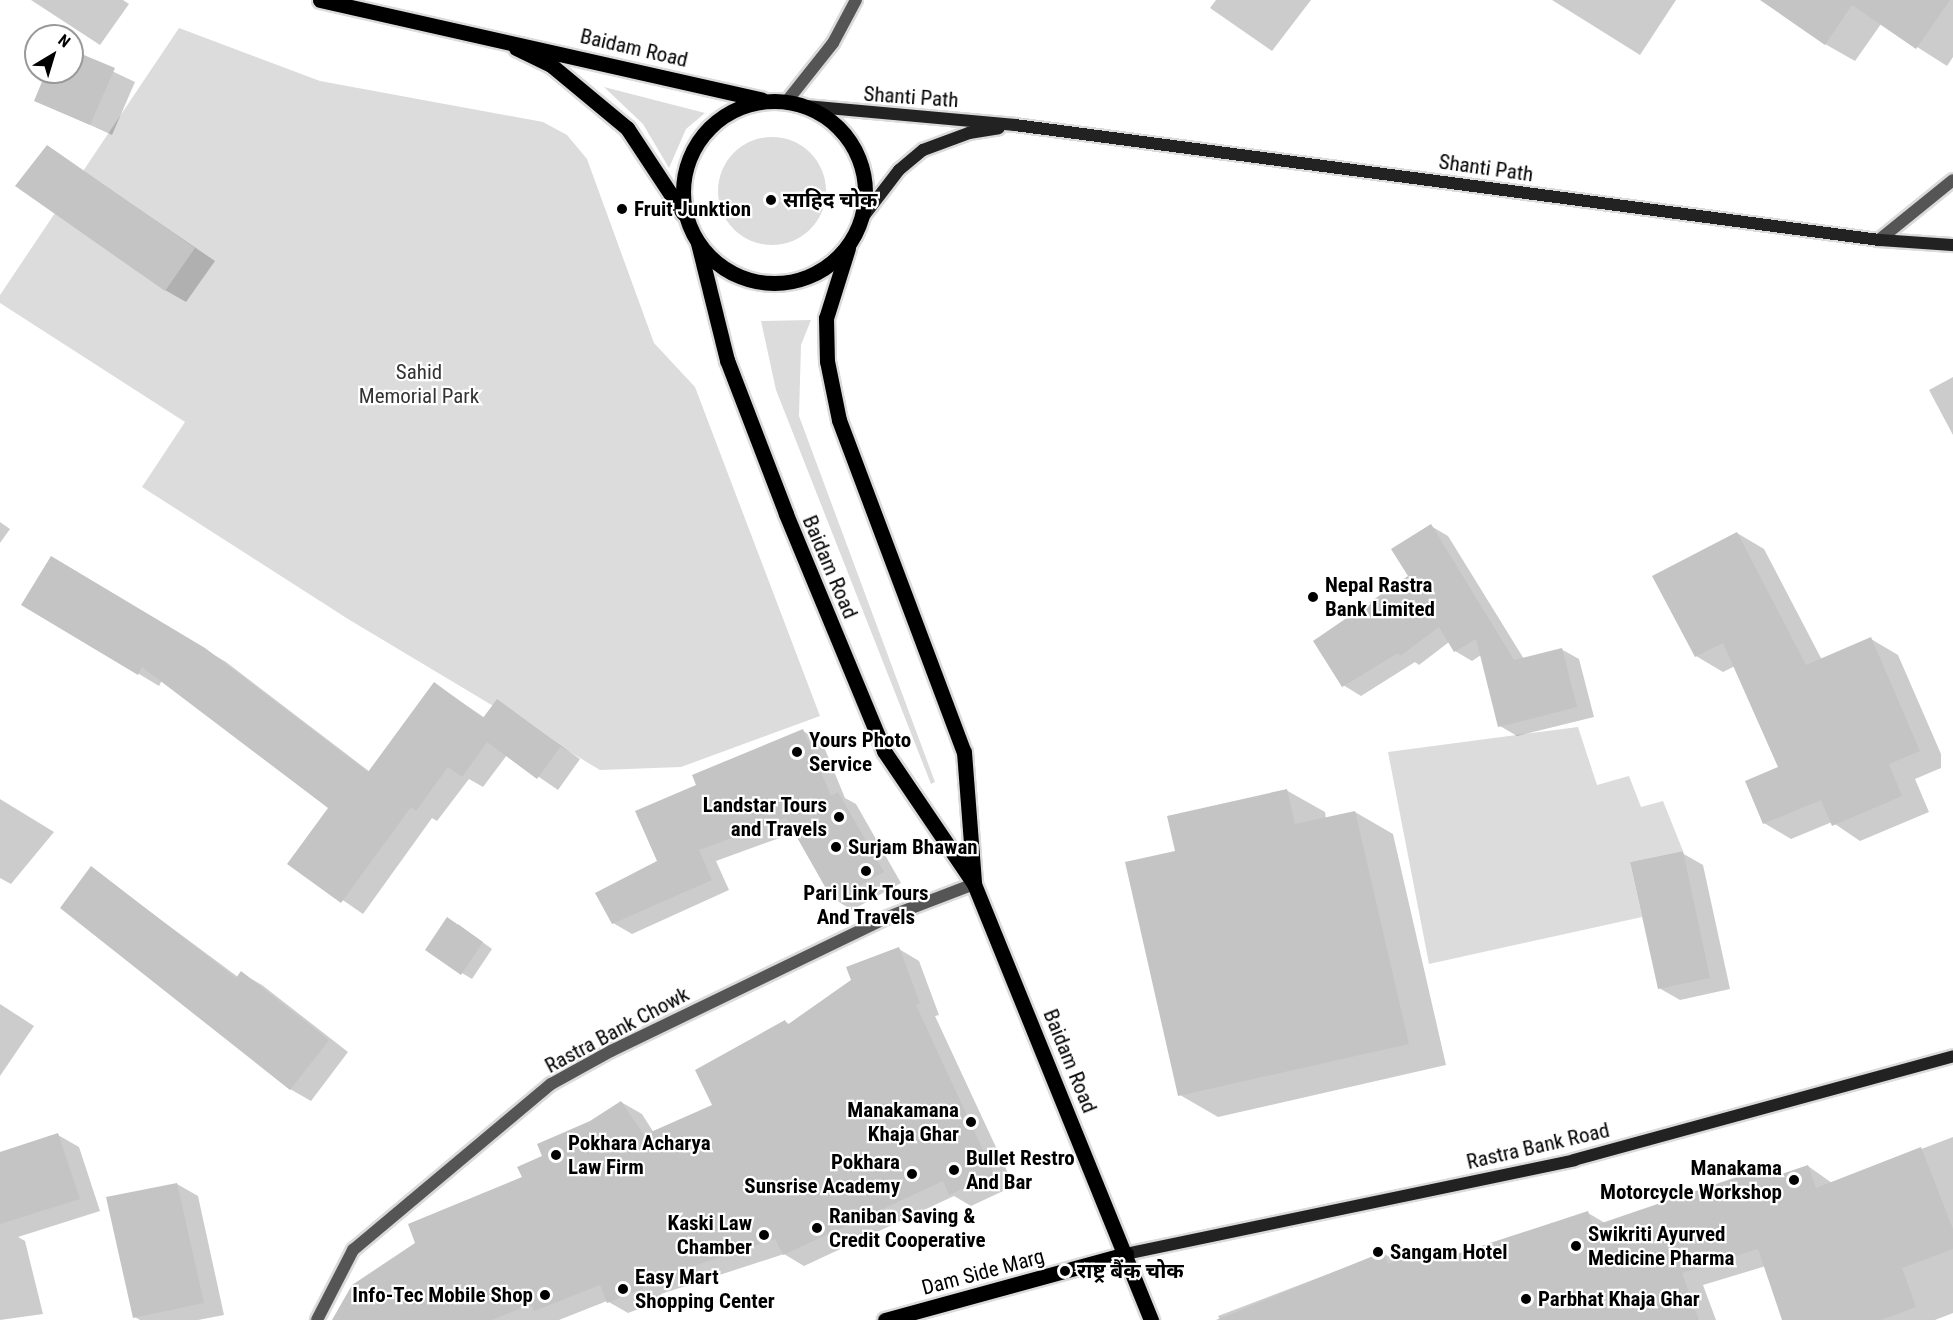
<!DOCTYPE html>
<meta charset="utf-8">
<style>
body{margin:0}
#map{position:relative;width:1953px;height:1320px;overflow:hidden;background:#fff;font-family:"Roboto Condensed","Noto Sans Devanagari",sans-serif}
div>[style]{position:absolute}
.green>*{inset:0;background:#dcdcdc}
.round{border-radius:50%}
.shadow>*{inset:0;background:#0003}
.building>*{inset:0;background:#c4c4c4}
.roads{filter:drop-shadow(2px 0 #dbdbdb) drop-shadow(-2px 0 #dbdbdb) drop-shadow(0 2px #dbdbdb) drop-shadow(0 -2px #dbdbdb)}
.minor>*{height:12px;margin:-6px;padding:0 6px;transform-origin:6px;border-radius:6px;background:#555}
.secondary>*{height:12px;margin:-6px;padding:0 6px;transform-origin:6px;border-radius:6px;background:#222}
.primary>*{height:15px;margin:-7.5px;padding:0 7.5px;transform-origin:7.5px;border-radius:7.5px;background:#000}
.primary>.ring{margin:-7.5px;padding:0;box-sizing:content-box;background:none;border:15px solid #000;border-radius:50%}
.dots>*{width:16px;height:16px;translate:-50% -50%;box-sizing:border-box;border:3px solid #fff;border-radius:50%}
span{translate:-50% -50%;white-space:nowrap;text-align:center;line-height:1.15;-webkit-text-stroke:4.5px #fff;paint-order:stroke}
.street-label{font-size:21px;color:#000}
.poi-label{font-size:21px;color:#000;font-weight:700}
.left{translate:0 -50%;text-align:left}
.right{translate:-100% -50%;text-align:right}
.park-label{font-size:21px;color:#333}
.north{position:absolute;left:24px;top:24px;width:60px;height:60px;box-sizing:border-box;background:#fff;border:2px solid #999;border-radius:50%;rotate:38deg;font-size:16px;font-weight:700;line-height:24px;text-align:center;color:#000}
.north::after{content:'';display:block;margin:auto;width:21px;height:27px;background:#000;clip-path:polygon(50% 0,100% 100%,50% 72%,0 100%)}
</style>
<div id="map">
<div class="green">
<i style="clip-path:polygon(179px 28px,320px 81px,543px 122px,567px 135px,587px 159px,654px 343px,695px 387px,820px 716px,681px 767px,600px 770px,348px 619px,142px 487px,185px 422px,0 303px,0 295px)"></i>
<i style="clip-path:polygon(604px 87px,705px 113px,686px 129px,669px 168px,643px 124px)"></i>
<i class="round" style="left:718px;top:137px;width:108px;height:108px"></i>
<i style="clip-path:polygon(811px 320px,801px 345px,799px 416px,935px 782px,931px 784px,776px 390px,761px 321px)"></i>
<i style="clip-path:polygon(1578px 727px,1597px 785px,1629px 776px,1641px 807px,1663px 801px,1683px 851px,1630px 862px,1642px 917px,1429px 964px,1388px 752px)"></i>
</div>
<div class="shadow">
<i style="clip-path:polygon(31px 0,123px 0,129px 4px,100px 45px)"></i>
<i style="clip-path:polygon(1216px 0,1311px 0,1272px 51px,1210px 8px)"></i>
<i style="clip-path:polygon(1552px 0,1676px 0,1640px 55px)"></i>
<i style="clip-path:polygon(1771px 0,1953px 0,1953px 57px,1947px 66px,1881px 24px,1855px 61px,1825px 44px)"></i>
<i style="clip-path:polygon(72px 52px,135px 82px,112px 135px,36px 100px,47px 72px,72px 72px)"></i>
<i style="clip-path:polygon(48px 147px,215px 261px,186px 302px,165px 290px)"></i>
<i style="clip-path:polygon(1953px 377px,1953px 435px,1929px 390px)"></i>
<i style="clip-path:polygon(0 522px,10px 529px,0 543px)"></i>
<i style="clip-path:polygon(1431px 526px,1448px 536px,1524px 659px,1561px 649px,1579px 659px,1594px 717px,1517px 736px,1500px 726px,1481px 655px,1472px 661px,1455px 651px,1449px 642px,1419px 665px,1415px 662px,1361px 696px,1343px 685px,1410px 576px)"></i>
<i style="clip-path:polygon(1737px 533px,1764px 549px,1822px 660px,1871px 639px,1898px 655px,1941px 754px,1941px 768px,1915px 779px,1929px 812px,1860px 841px,1832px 822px,1791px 839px,1764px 823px,1780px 767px,1735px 666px,1723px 672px,1696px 656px)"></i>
<i style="clip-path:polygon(72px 570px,226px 662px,370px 772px,435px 684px,485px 718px,497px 701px,580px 759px,558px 790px,507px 755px,483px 787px,469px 779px,437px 821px,432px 818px,363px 914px,289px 863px,330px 808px,162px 680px,159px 686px,139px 674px)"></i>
<i style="clip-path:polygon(803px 731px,822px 742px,845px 798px,856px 804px,901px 883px,852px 910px,834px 899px,796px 832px,716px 861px,729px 890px,632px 934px,613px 923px,659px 862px,698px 786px)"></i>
<i style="clip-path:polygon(1286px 790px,1325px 812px,1326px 819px,1355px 812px,1393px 834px,1446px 1065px,1218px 1117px,1180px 1095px,1177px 852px)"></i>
<i style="clip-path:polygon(0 799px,54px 832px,11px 884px,0 878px)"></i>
<i style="clip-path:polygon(1682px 853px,1703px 865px,1730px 989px,1680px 1000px,1659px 988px)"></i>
<i style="clip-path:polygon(91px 868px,238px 977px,241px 973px,262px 985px,348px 1052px,311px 1101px,290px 1089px)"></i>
<i style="clip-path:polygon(458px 924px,492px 949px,472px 979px,462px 973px)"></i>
<i style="clip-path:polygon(899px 949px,919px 961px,939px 1015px,935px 1016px,1014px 1186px,971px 1206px,954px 1196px,804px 1266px,784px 1254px,661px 1294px,663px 1300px,628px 1313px,607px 1301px,559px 1320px,343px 1320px,524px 1178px,544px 1157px,621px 1102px,642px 1114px,654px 1133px,714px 1106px,785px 1021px,790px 1025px)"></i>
<i style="clip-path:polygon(0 1004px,34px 1026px,0 1076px)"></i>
<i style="clip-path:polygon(58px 1135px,79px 1147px,100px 1211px,18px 1237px,25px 1241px,43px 1314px,0 1320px,0 1153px)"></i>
<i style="clip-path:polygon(1953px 1137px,1953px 1313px,1935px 1320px,1784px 1320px,1766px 1266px,1703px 1285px,1716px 1320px,1220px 1320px,1218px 1316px,1383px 1253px,1398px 1262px,1430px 1250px,1446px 1259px,1588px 1213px,1605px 1223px,1766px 1169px,1779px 1176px,1808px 1166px,1832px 1183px)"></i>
<i style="clip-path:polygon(177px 1184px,198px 1196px,224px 1315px,198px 1320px,140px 1320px,135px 1317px)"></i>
</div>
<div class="building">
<i style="clip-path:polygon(1760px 0,1950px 0,1916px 49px,1852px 5px,1825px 45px)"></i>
<i style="clip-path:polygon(72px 50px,115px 68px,90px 125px,34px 101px,46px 72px,72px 72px)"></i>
<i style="clip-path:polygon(47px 145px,195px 248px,165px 291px,15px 186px)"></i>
<i style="clip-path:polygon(1431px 524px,1514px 660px,1562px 648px,1577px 707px,1498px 727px,1476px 639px,1454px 652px,1439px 627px,1400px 656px,1398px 653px,1342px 687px,1313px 641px,1408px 576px,1391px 549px)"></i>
<i style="clip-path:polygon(1737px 532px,1806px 665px,1871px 637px,1920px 751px,1889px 764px,1902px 796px,1832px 826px,1821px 800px,1763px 824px,1745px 781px,1778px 767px,1723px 643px,1695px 657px,1652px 576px)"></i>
<i style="clip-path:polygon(51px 556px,205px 648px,368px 772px,434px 682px,483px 718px,497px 699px,561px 746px,537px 779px,487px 742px,462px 777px,448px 767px,416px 811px,411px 807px,341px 903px,287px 864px,328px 808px,142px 667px,138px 675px,21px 605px)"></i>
<i style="clip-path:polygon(803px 729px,831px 796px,838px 792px,884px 872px,833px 901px,786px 818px,699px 850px,712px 880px,612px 924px,595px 893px,657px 861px,635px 811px,696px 785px,692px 775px)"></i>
<i style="clip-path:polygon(1287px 789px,1295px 824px,1355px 811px,1409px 1044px,1178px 1096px,1125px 862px,1175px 851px,1167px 816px)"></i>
<i style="clip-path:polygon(1683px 851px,1710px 978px,1658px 989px,1630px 862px)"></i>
<i style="clip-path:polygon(91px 866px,236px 978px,241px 971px,329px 1040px,290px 1090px,60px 908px)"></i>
<i style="clip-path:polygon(447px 917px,483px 942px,461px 975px,425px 950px)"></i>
<i style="clip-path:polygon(899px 947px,920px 1003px,916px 1005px,994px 1174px,949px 1195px,943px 1181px,783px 1255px,775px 1239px,642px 1283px,644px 1288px,607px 1303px,600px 1285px,534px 1311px,531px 1304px,492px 1320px,332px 1320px,352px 1285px,415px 1243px,408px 1224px,522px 1177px,517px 1167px,542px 1156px,537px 1144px,590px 1121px,621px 1101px,644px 1135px,712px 1105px,695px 1070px,785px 1020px,787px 1025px,851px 980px,846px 967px)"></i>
<i style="clip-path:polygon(58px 1133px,80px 1199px,0 1224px,0 1152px)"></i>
<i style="clip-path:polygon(1921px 1147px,1953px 1229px,1953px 1249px,1902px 1268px,1916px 1307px,1881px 1320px,1782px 1320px,1758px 1249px,1682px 1273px,1699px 1320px,1216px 1320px,1383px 1252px,1388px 1264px,1430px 1248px,1435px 1261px,1588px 1211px,1593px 1226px,1766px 1167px,1770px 1178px,1808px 1165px,1816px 1188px)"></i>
<i style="clip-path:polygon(177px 1183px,204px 1303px,133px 1318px,106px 1197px)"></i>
</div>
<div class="roads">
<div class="minor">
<i style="left:787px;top:101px;width:74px;rotate:-51.6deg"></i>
<i style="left:833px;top:43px;width:49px;rotate:-61.9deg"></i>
<i style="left:1879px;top:240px;width:95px;rotate:-39deg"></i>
<i style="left:317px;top:1320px;width:79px;rotate:-62.8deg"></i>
<i style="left:353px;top:1250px;width:258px;rotate:-40deg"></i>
<i style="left:551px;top:1084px;width:68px;rotate:-28.8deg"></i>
<i style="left:611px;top:1051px;width:308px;rotate:-25.8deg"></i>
<i style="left:888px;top:917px;width:92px;rotate:-21deg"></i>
</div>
<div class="secondary">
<i style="left:806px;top:106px;width:210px;rotate:5.2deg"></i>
<i style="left:1015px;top:125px;width:872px;rotate:7.58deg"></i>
<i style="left:1879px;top:240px;width:74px;rotate:3.9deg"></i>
<i style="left:863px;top:217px;width:59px;rotate:-52.5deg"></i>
<i style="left:899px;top:170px;width:31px;rotate:-40deg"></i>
<i style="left:923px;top:150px;width:49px;rotate:-20.3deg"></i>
<i style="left:969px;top:133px;width:30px;rotate:-9deg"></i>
<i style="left:1126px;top:1254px;width:458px;rotate:-11.8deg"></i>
<i style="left:1574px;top:1160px;width:393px;rotate:-15.3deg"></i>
</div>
<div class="primary">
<i style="left:320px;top:0;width:453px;rotate:12.7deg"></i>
<i style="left:516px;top:48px;width:39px;rotate:26deg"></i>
<i style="left:551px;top:65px;width:99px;rotate:39.7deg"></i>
<i style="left:627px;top:128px;width:102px;rotate:56.6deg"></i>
<i class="ring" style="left:683px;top:101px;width:167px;height:167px"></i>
<i style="left:698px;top:243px;width:121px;rotate:76.1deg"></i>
<i style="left:727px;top:360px;width:165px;rotate:69deg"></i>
<i style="left:786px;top:514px;width:256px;rotate:67.5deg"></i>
<i style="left:884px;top:751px;width:161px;rotate:55.9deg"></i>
<i style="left:974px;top:884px;width:471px;rotate:67.9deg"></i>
<i style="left:848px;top:248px;width:73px;rotate:107.4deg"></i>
<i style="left:826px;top:318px;width:43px;rotate:88.7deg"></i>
<i style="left:827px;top:361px;width:60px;rotate:78.5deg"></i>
<i style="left:839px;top:420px;width:355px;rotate:69.4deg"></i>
<i style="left:964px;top:752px;width:129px;rotate:85.6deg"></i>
<i style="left:885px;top:1320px;width:250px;rotate:-15.3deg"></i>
</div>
</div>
<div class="dots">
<i style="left:771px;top:200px;background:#000"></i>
<i style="left:622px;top:209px;background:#000"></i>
<i style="left:1313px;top:597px;background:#000"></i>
<i style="left:797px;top:752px;background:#000"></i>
<i style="left:839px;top:817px;background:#000"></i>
<i style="left:836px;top:847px;background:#000"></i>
<i style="left:866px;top:871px;background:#000"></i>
<i style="left:971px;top:1122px;background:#000"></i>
<i style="left:556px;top:1155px;background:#000"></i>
<i style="left:954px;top:1170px;background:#000"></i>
<i style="left:912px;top:1174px;background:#000"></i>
<i style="left:1794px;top:1180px;background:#000"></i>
<i style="left:817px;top:1228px;background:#000"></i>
<i style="left:764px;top:1235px;background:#000"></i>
<i style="left:1576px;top:1246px;background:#000"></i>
<i style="left:1378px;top:1252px;background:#000"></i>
<i style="left:1065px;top:1271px;background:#000"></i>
<i style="left:623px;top:1289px;background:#000"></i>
<i style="left:545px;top:1295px;background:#000"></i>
<i style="left:1526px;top:1299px;background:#000"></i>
</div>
<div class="street-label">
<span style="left:634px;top:48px;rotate:13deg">Baidam Road</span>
<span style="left:911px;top:97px;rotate:4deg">Shanti Path</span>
<span style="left:1486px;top:168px;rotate:8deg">Shanti Path</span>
<span style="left:830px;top:567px;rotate:67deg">Baidam Road</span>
<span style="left:617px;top:1030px;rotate:-28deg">Rastra Bank Chowk</span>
<span style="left:1070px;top:1061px;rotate:68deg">Baidam Road</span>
<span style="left:1538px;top:1146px;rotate:-13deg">Rastra Bank Road</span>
<span style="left:983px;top:1272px;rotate:-15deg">Dam Side Marg</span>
</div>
<div class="poi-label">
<span class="left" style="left:783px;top:200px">साहिद चोक</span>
<span class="left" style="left:634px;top:209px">Fruit Junktion</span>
<span class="left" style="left:1325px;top:597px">Nepal Rastra<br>Bank Limited</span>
<span class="left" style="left:809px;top:752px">Yours Photo<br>Service</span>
<span class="right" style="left:827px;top:817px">Landstar Tours<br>and Travels</span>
<span class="left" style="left:848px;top:847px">Surjam Bhawan</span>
<span style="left:866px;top:905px">Pari Link Tours<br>And Travels</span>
<span class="right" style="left:959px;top:1122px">Manakamana<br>Khaja Ghar</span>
<span class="left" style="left:568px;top:1155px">Pokhara Acharya<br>Law Firm</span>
<span class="left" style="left:966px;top:1170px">Bullet Restro<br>And Bar</span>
<span class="right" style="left:900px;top:1174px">Pokhara<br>Sunsrise Academy</span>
<span class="right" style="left:1782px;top:1180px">Manakama<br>Motorcycle Workshop</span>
<span class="left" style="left:829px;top:1228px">Raniban Saving &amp;<br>Credit Cooperative</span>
<span class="right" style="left:752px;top:1235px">Kaski Law<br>Chamber</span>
<span class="left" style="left:1588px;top:1246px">Swikriti Ayurved<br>Medicine Pharma</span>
<span class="left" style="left:1390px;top:1252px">Sangam Hotel</span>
<span class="left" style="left:1077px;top:1271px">राष्ट्र बैंक चोक</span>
<span class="left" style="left:635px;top:1289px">Easy Mart<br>Shopping Center</span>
<span class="right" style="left:533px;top:1295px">Info-Tec Mobile Shop</span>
<span class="left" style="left:1538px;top:1299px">Parbhat Khaja Ghar</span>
</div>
<div class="park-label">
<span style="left:419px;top:384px">Sahid<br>Memorial Park</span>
</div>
<div class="north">N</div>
</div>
